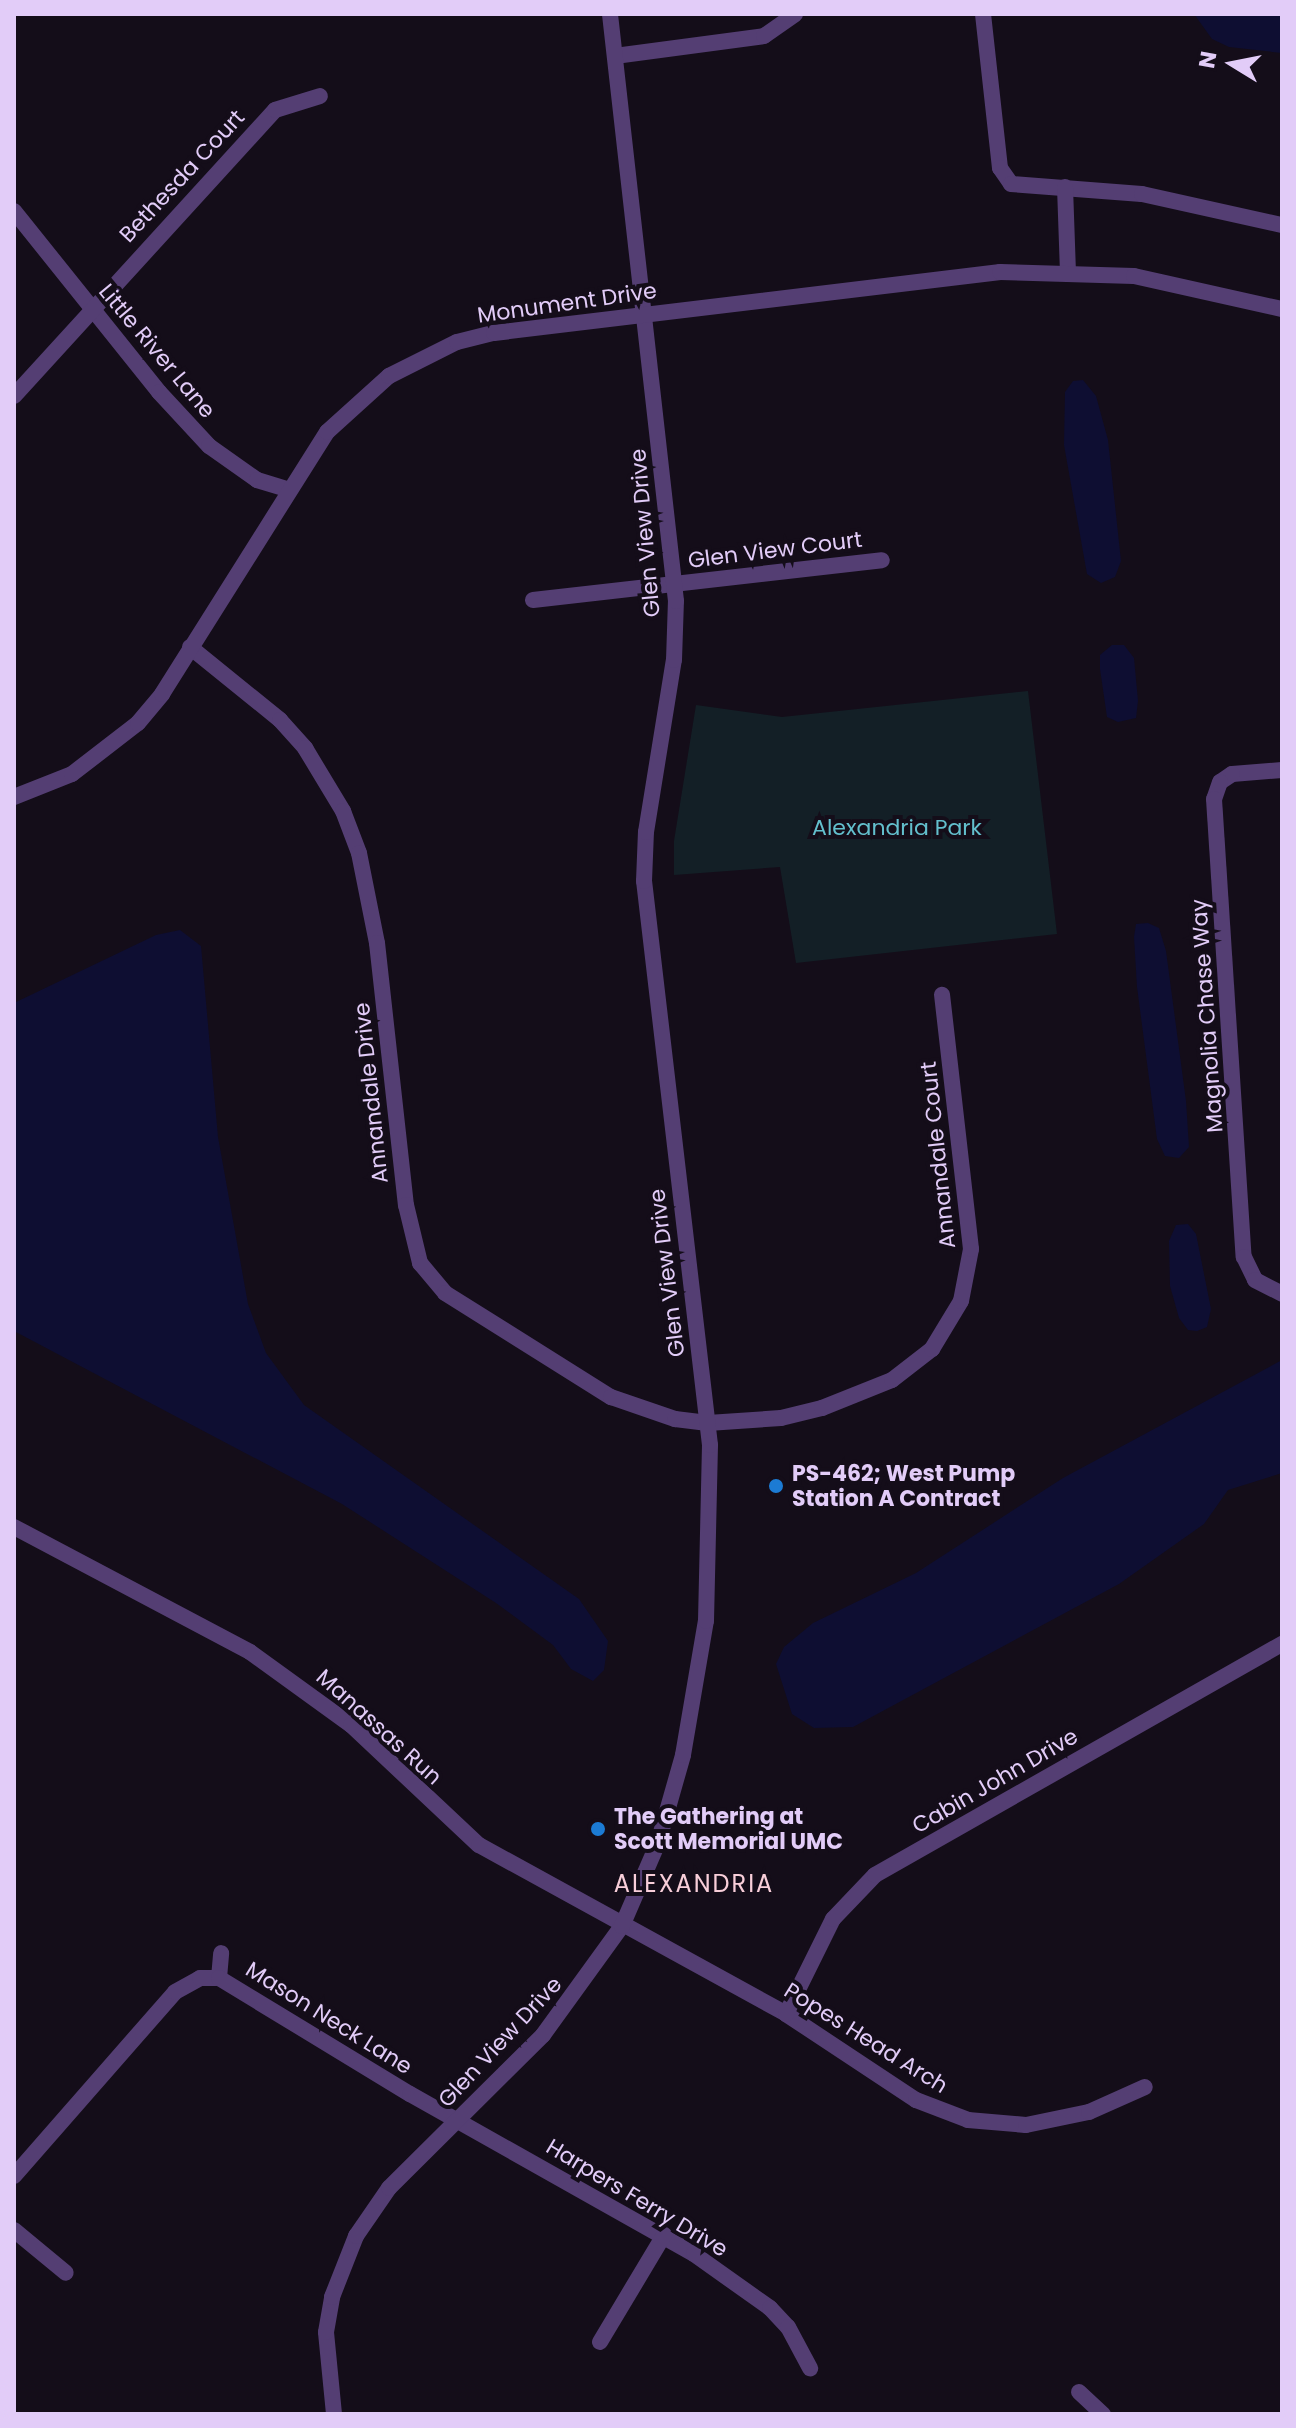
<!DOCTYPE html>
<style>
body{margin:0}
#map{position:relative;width:1296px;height:2428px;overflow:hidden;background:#140d19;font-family:Poppins,sans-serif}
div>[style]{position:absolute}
.green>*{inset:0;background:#131f26}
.water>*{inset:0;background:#0e0e32}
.minor>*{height:16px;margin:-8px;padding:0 8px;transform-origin:8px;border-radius:8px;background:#543e73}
.tertiary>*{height:16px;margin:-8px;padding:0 8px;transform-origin:8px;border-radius:8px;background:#543e73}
.dots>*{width:22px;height:22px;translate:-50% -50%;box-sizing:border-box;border:4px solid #140d19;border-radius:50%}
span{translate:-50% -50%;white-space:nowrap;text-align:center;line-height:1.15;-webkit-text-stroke:8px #140d19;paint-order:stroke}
.street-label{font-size:22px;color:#e2ccf8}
.park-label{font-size:22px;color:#63bfcd}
.poi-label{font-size:22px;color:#e2ccf8;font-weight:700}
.left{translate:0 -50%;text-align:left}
.neighbourhood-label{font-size:24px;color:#f8ced9;letter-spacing:2px}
.frame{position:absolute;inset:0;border:16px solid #e2ccf8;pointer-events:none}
.north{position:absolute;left:1192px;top:24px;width:80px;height:80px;-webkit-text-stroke:6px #140d19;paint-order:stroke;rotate:280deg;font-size:22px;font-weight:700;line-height:32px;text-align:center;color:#e2ccf8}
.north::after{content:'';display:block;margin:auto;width:28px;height:36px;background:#e2ccf8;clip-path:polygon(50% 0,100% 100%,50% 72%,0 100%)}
</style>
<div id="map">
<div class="green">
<i style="clip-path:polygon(1028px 691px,1057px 934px,796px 963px,780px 867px,674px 875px,674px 841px,696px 705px,782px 717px)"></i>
</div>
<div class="water">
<i style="clip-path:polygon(1194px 14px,1282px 14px,1282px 53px,1229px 47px,1212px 39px)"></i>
<i style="clip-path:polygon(1083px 380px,1096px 396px,1108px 440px,1121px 561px,1115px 577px,1101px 583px,1087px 574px,1064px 445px,1065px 392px,1073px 381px)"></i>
<i style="clip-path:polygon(1112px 645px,1124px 645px,1134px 658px,1138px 701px,1136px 718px,1118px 722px,1107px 717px,1100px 669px,1100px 655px)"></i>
<i style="clip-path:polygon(1148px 923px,1159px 928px,1166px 951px,1186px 1101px,1189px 1147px,1179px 1158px,1165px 1156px,1157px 1139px,1137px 987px,1134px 937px,1136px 924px)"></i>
<i style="clip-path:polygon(180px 930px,201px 946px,218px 1137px,248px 1304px,266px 1353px,304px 1405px,579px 1599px,608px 1641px,604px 1670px,593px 1681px,571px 1669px,553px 1645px,496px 1603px,342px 1504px,14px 1331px,14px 1003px,156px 935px)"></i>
<i style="clip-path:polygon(1188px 1224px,1196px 1234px,1211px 1309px,1207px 1327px,1197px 1331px,1188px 1330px,1179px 1318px,1170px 1286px,1169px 1241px,1176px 1225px)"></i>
<i style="clip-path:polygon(1282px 1360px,1282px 1473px,1228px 1490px,1204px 1524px,1119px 1584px,853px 1727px,814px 1728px,792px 1714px,776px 1664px,784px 1647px,813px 1623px,916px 1573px,1063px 1478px)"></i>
</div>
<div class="minor">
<i style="left:983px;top:14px;width:155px;rotate:83.7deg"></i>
<i style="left:1000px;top:168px;width:19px;rotate:55deg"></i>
<i style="left:1011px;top:184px;width:131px;rotate:4.4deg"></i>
<i style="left:1142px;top:194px;width:143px;rotate:12.5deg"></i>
<i style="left:615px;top:56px;width:150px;rotate:-7.6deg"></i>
<i style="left:764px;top:36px;width:38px;rotate:-35deg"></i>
<i style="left:1065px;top:187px;width:84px;rotate:88deg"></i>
<i style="left:14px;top:211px;width:232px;rotate:51.3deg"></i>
<i style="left:159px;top:392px;width:74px;rotate:47.2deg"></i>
<i style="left:209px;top:446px;width:59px;rotate:35.3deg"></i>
<i style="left:257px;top:480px;width:34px;rotate:17deg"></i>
<i style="left:14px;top:396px;width:387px;rotate:-47.6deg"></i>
<i style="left:275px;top:110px;width:47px;rotate:-17.3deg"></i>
<i style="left:533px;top:600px;width:351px;rotate:-6.5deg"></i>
<i style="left:190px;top:647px;width:116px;rotate:39deg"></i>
<i style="left:280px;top:720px;width:38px;rotate:48deg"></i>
<i style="left:305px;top:748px;width:74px;rotate:58.9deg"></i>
<i style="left:343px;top:811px;width:45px;rotate:69.1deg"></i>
<i style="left:359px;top:853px;width:92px;rotate:78.7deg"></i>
<i style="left:377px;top:943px;width:264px;rotate:83.7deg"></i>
<i style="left:406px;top:1205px;width:60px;rotate:76.4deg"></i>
<i style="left:420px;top:1263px;width:39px;rotate:50deg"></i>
<i style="left:445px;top:1293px;width:196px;rotate:32.1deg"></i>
<i style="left:611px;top:1397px;width:68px;rotate:19deg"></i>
<i style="left:675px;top:1419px;width:33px;rotate:7deg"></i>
<i style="left:708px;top:1423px;width:73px;rotate:-3.9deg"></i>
<i style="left:781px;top:1418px;width:42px;rotate:-13.7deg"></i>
<i style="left:822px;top:1408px;width:75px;rotate:-21.8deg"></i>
<i style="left:892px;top:1380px;width:51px;rotate:-37.8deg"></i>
<i style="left:932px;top:1349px;width:56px;rotate:-58.9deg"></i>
<i style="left:961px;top:1301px;width:53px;rotate:-79.1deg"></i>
<i style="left:971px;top:1249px;width:256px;rotate:-96.5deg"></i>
<i style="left:1282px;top:770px;width:50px;rotate:175.4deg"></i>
<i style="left:1232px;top:774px;width:14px;rotate:146deg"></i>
<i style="left:1220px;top:782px;width:18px;rotate:109deg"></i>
<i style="left:1214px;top:799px;width:459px;rotate:86.3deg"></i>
<i style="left:1244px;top:1257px;width:25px;rotate:64deg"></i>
<i style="left:1255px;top:1280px;width:30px;rotate:27deg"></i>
<i style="left:14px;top:1527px;width:267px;rotate:27.9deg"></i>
<i style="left:250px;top:1652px;width:125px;rotate:35.9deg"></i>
<i style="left:351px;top:1725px;width:175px;rotate:43.2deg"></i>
<i style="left:479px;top:1845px;width:350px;rotate:28.8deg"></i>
<i style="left:786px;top:2014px;width:156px;rotate:33.5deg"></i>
<i style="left:916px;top:2100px;width:56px;rotate:21deg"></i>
<i style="left:968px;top:2120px;width:58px;rotate:4.9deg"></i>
<i style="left:1026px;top:2125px;width:64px;rotate:-11.7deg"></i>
<i style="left:1089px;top:2112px;width:61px;rotate:-24.1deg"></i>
<i style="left:219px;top:1978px;width:25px;rotate:-85deg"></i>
<i style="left:786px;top:2014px;width:106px;rotate:-63.7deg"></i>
<i style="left:833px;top:1919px;width:61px;rotate:-46.3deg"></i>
<i style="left:875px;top:1875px;width:468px;rotate:-29.6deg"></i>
<i style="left:14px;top:2176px;width:244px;rotate:-48.8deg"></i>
<i style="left:175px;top:1992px;width:29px;rotate:-29deg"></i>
<i style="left:200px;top:1978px;width:19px"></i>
<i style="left:219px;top:1978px;width:223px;rotate:31.3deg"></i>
<i style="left:410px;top:2094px;width:326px;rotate:29.4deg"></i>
<i style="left:694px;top:2254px;width:93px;rotate:35.4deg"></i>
<i style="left:770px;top:2308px;width:26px;rotate:47deg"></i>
<i style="left:788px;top:2327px;width:47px;rotate:61.8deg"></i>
<i style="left:14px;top:2230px;width:67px;rotate:39.6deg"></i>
<i style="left:600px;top:2342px;width:125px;rotate:-59.1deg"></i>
<i style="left:1079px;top:2392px;width:33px;rotate:43deg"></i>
<i style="left:334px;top:2414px;width:82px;rotate:-95.6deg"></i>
<i style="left:326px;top:2332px;width:36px;rotate:-80deg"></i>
<i style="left:332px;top:2297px;width:66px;rotate:-68.5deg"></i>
<i style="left:356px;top:2236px;width:58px;rotate:-55.5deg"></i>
<i style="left:389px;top:2188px;width:217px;rotate:-44.8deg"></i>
<i style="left:543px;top:2035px;width:135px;rotate:-54.1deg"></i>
<i style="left:622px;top:1926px;width:90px;rotate:-66.6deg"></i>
<i style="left:658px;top:1843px;width:91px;rotate:-74.1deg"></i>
<i style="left:683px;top:1755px;width:136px;rotate:-80.3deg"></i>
<i style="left:706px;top:1621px;width:176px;rotate:-88.7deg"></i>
<i style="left:710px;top:1445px;width:568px;rotate:-96.67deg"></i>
<i style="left:644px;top:881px;width:49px;rotate:-87.7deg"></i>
<i style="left:646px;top:832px;width:174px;rotate:-80.8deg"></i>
<i style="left:674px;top:660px;width:59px;rotate:-88.1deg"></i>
<i style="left:676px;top:601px;width:591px;rotate:-96.42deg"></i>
</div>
<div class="tertiary">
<i style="left:14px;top:797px;width:62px;rotate:-21.6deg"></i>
<i style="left:72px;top:774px;width:83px;rotate:-37.7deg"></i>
<i style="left:138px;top:723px;width:38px;rotate:-50deg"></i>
<i style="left:162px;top:694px;width:310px;rotate:-57.8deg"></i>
<i style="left:327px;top:432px;width:84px;rotate:-42.1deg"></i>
<i style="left:389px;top:376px;width:76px;rotate:-26.6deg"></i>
<i style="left:457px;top:342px;width:38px;rotate:-14deg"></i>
<i style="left:494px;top:333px;width:510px;rotate:-6.87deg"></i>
<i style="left:1000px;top:272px;width:134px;rotate:1.7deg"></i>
<i style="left:1134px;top:276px;width:152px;rotate:12.6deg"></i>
</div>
<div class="dots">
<i style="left:776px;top:1486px;background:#1c7bd4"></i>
<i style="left:598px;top:1829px;background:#1c7bd4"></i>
</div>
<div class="street-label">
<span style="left:182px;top:176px;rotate:-47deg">Bethesda Court</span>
<span style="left:567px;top:303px;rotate:-8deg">Monument Drive</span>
<span style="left:157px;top:351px;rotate:50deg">Little River Lane</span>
<span style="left:645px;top:533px;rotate:-95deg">Glen View Drive</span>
<span style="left:775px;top:550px;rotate:-7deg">Glen View Court</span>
<span style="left:1207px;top:1016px;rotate:-94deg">Magnolia Chase Way</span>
<span style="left:371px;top:1093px;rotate:-96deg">Annandale Drive</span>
<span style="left:938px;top:1155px;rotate:-96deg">Annandale Court</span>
<span style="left:667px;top:1273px;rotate:-97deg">Glen View Drive</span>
<span style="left:379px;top:1727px;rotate:42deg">Manassas Run</span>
<span style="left:995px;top:1781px;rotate:-30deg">Cabin John Drive</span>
<span style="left:329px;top:2018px;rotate:32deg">Mason Neck Lane</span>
<span style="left:866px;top:2038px;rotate:32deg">Popes Head Arch</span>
<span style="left:500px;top:2042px;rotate:-47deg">Glen View Drive</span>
<span style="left:637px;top:2198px;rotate:31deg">Harpers Ferry Drive</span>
</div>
<div class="park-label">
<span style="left:897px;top:828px">Alexandria Park</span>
</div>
<div class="poi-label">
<span class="left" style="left:792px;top:1486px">PS-462; West Pump<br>Station A Contract</span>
<span class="left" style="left:614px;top:1829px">The Gathering at<br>Scott Memorial UMC</span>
</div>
<div class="neighbourhood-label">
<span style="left:694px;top:1884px">ALEXANDRIA</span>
</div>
<div class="frame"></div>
<div class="north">N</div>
</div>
